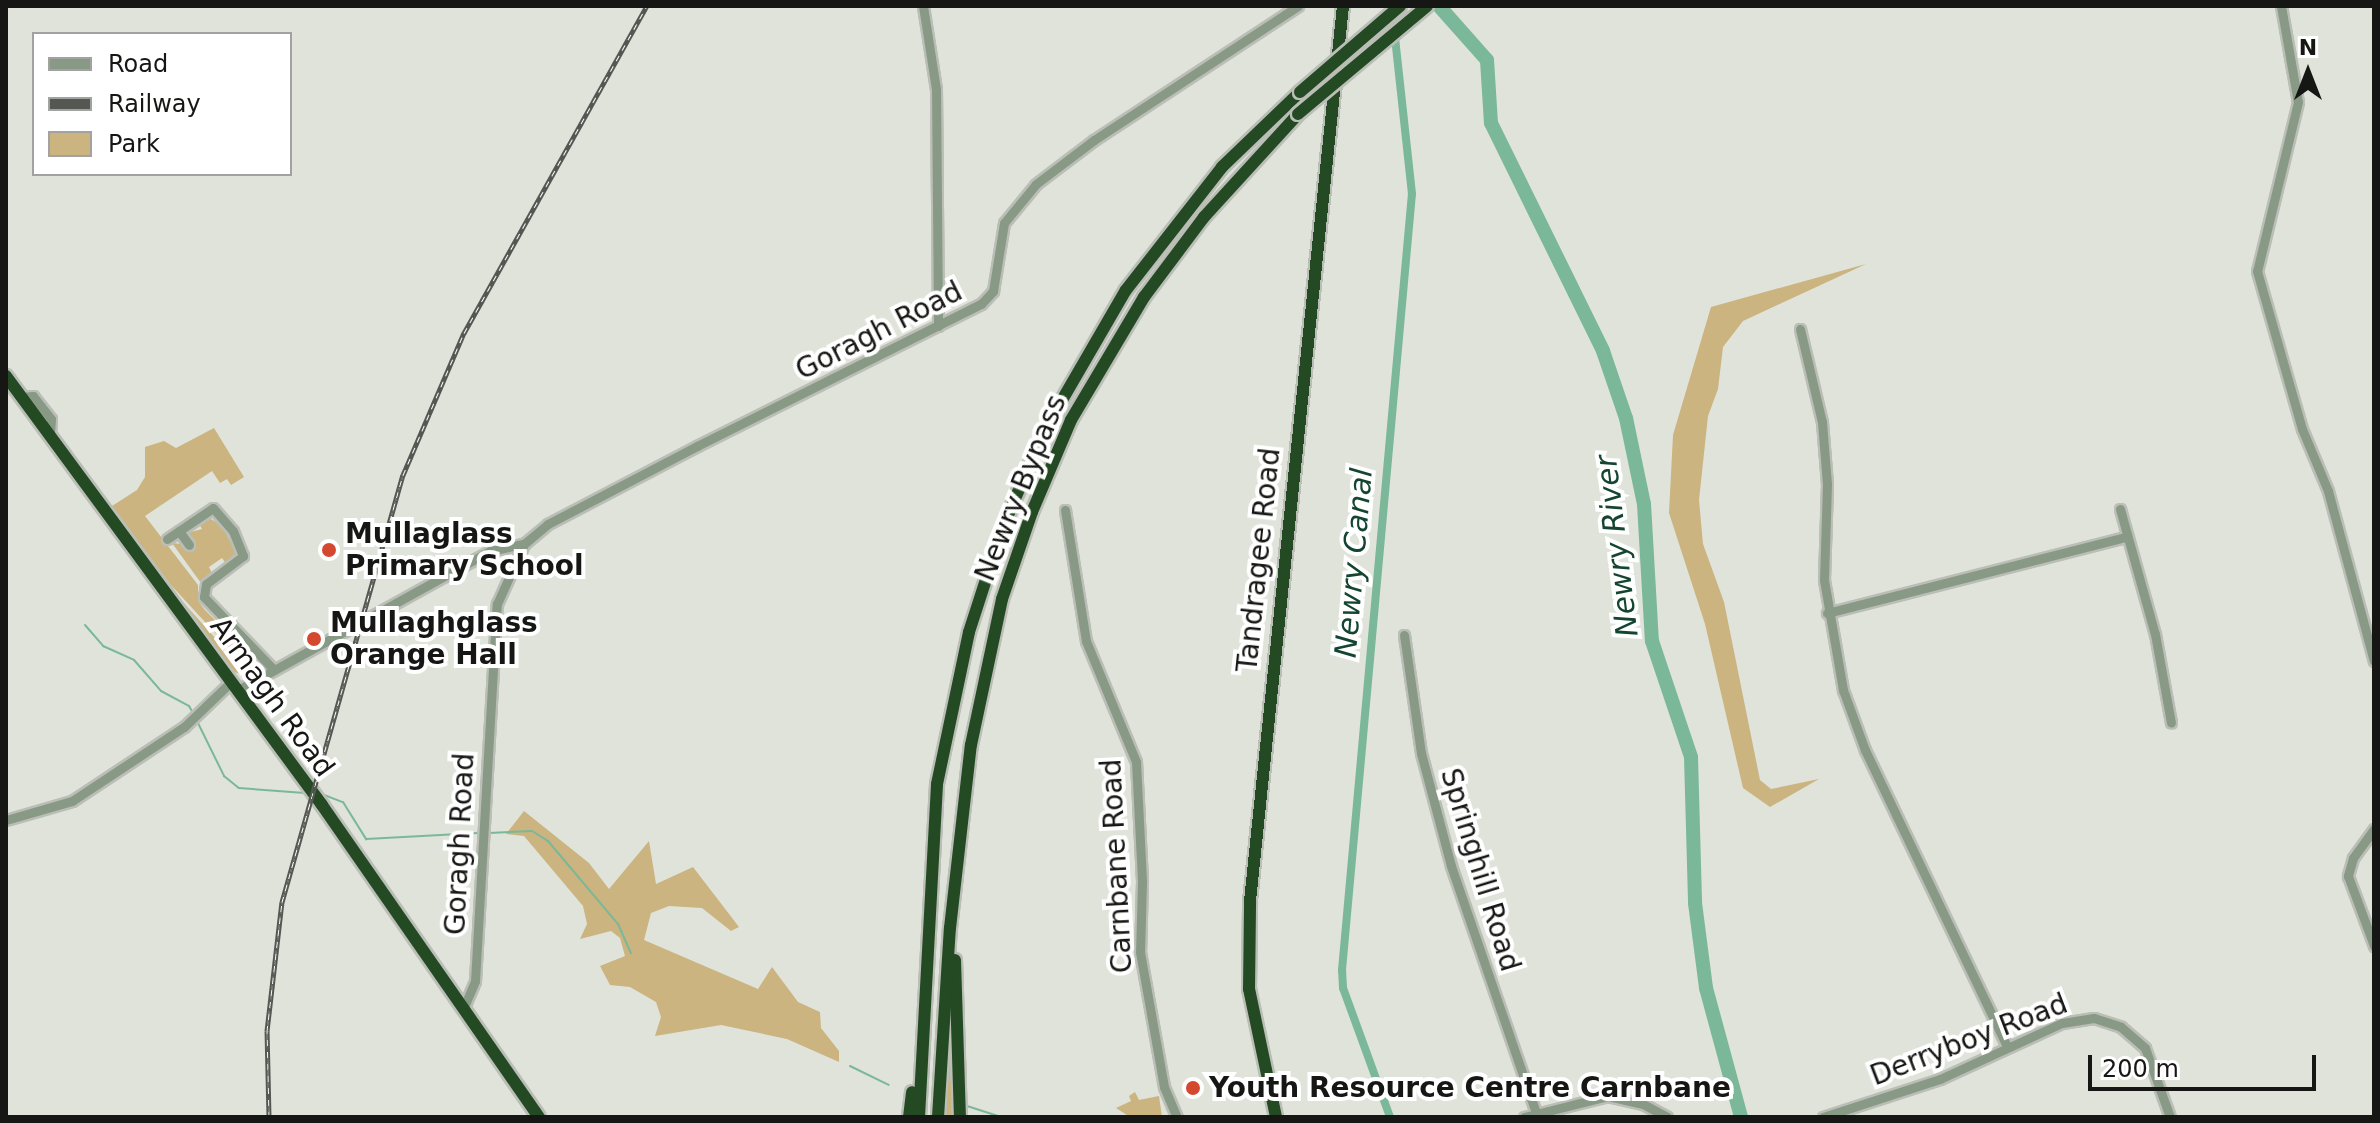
<!DOCTYPE html>
<style>
body{margin:0}
#map{position:relative;width:2380px;height:1123px;overflow:hidden;background:#dfe3da;font-family:"DejaVu Sans",sans-serif}
div>[style]{position:absolute}
.green>*{inset:0;background:#cbb47f}
.stream>*{height:2px;margin:-1px;padding:0 1px;transform-origin:1px;border-radius:1px;background:#7ab899}
.canal>*{height:8px;margin:-4px;padding:0 4px;transform-origin:4px;border-radius:4px;background:#7ab899}
.river>*{height:14px;margin:-7px;padding:0 7px;transform-origin:7px;border-radius:7px;background:#7ab899}
.roads{filter:drop-shadow(2px 0 #bbbeb6) drop-shadow(-2px 0 #bbbeb6) drop-shadow(0 2px #bbbeb6) drop-shadow(0 -2px #bbbeb6)}
.minor>*{height:9px;margin:-4.5px;padding:0 4.5px;transform-origin:4.5px;border-radius:4.5px;background:#889a86}
.highway>*{height:12px;margin:-6px;padding:0 6px;transform-origin:6px;border-radius:6px;background:#234a22}
.rail>*{height:5px;margin-top:-2.5px;transform-origin:0;background:repeating-linear-gradient(90deg,#fff 0 6px,#555752 0 12px);box-sizing:border-box;border-block:2px solid #555752}
.bridges{filter:drop-shadow(2px 0 #bbbeb6) drop-shadow(-2px 0 #bbbeb6) drop-shadow(0 2px #bbbeb6) drop-shadow(0 -2px #bbbeb6)}
.highway-bridge>*{height:12px;margin:-6px;padding:0 6px;transform-origin:6px;border-radius:6px;background:#234a22}
.dots>*{width:22px;height:22px;translate:-50% -50%;box-sizing:border-box;border:4px solid #fff;border-radius:50%}
span{translate:-50% -50%;white-space:nowrap;text-align:center;line-height:1.15;-webkit-text-stroke:8px #fff;paint-order:stroke}
.street-label{font-size:28px;color:#161714}
.poi-label{font-size:28px;color:#161714;font-weight:700}
.left{translate:0 -50%;text-align:left}
.water-label{font-size:30px;color:#134530;font-style:italic}
.frame{position:absolute;inset:0;border:8px solid #161714;pointer-events:none}
.legend{position:absolute;left:32px;top:32px;width:260px;height:144px;box-sizing:border-box;background:#fff;border:2px solid #a2a2a1;margin:0;padding:10px 14px;list-style:none;font-size:24px;color:#161714}
.legend li{display:flex;align-items:center;gap:16px;height:40px}
.legend b{width:40px;border:2px solid #a2a2a1}
.north{position:absolute;left:2268px;top:32px;width:80px;height:80px;-webkit-text-stroke:6px #fff;paint-order:stroke;rotate:0deg;font-size:22px;font-weight:700;line-height:32px;text-align:center;color:#161714}
.north::after{content:'';display:block;margin:auto;width:28px;height:36px;background:#161714;clip-path:polygon(50% 0,100% 100%,50% 72%,0 100%)}
.scale{position:absolute;left:2088px;top:1055px;width:228px;height:36px;box-sizing:border-box;border:4px solid #161714;border-top:0;padding-left:10px;font-size:24px;line-height:28px;white-space:nowrap;color:#161714;-webkit-text-stroke:6px #fff;paint-order:stroke}
</style>
<div id="map">
<div class="green">
<i style="clip-path:polygon(1866px 264px,1743px 321px,1723px 347px,1718px 389px,1708px 416px,1699px 500px,1703px 544px,1724px 602px,1760px 780px,1771px 789px,1819px 779px,1770px 807px,1743px 788px,1705px 624px,1669px 513px,1673px 435px,1711px 307px)"></i>
<i style="clip-path:polygon(214px 428px,244px 477px,231px 485px,227px 479px,220px 483px,212px 471px,145px 516px,198px 585px,198px 601px,205px 610px,262px 667px,252px 673px,170px 584px,112px 506px,137px 490px,145px 477px,145px 447px,164px 441px,176px 448px)"></i>
<i style="clip-path:polygon(208px 517px,222px 526px,237px 554px,226px 564px,222px 558px,209px 567px,212px 573px,201px 583px,172px 543px,193px 545px,187px 533px,202px 529px,199px 524px)"></i>
<i style="clip-path:polygon(165px 582px,250px 677px,231px 671px)"></i>
<i style="clip-path:polygon(524px 811px,589px 863px,609px 889px,649px 841px,656px 884px,693px 867px,739px 927px,731px 931px,702px 908px,669px 906px,651px 913px,644px 940px,758px 989px,772px 967px,798px 1002px,820px 1012px,821px 1028px,839px 1051px,839px 1062px,787px 1039px,721px 1025px,655px 1036px,661px 1017px,656px 1002px,630px 987px,610px 985px,600px 966px,625px 956px,620px 938px,611px 931px,580px 939px,587px 924px,583px 906px,524px 836px,506px 834px)"></i>
<i style="clip-path:polygon(950px 1031px,953px 1080px,957px 1117px,945px 1117px)"></i>
<i style="clip-path:polygon(1135px 1092px,1139px 1100px,1159px 1096px,1162px 1117px,1130px 1117px,1116px 1108px,1131px 1101px,1129px 1096px)"></i>
</div>
<div class="stream">
<i style="left:85px;top:625px;width:28px;rotate:49deg"></i>
<i style="left:103px;top:646px;width:34px;rotate:24deg"></i>
<i style="left:134px;top:660px;width:41px;rotate:48.9deg"></i>
<i style="left:161px;top:691px;width:32px;rotate:28deg"></i>
<i style="left:189px;top:706px;width:8px;rotate:60deg"></i>
<i style="left:196px;top:719px;width:64px;rotate:63.8deg"></i>
<i style="left:224px;top:776px;width:19px;rotate:39deg"></i>
<i style="left:239px;top:788px;width:66px;rotate:4.3deg"></i>
<i style="left:319px;top:793px;width:26px;rotate:21deg"></i>
<i style="left:343px;top:802px;width:44px;rotate:58.1deg"></i>
<i style="left:366px;top:839px;width:112px;rotate:-3.1deg"></i>
<i style="left:489px;top:833px;width:43px;rotate:-2.7deg"></i>
<i style="left:532px;top:831px;width:19px;rotate:32deg"></i>
<i style="left:548px;top:841px;width:109px;rotate:49.9deg"></i>
<i style="left:618px;top:924px;width:32px;rotate:66deg"></i>
<i style="left:850px;top:1066px;width:43px;rotate:26deg"></i>
<i style="left:964px;top:1105px;width:39px;rotate:18deg"></i>
</div>
<div class="canal">
<i style="left:1390px;top:1117px;width:137px;rotate:-110deg"></i>
<i style="left:1343px;top:988px;width:18px;rotate:-93deg"></i>
<i style="left:1342px;top:970px;width:779px;rotate:-84.85deg"></i>
<i style="left:1412px;top:194px;width:184px;rotate:-96.2deg"></i>
</div>
<div class="river">
<i style="left:1439px;top:6px;width:72px;rotate:48.4deg"></i>
<i style="left:1487px;top:60px;width:63px;rotate:86.4deg"></i>
<i style="left:1491px;top:123px;width:254px;rotate:63.8deg"></i>
<i style="left:1603px;top:351px;width:71px;rotate:71.1deg"></i>
<i style="left:1626px;top:418px;width:88px;rotate:78.2deg"></i>
<i style="left:1644px;top:504px;width:137px;rotate:86.7deg"></i>
<i style="left:1652px;top:641px;width:122px;rotate:71.4deg"></i>
<i style="left:1691px;top:757px;width:146px;rotate:88.4deg"></i>
<i style="left:1695px;top:903px;width:86px;rotate:82.6deg"></i>
<i style="left:1706px;top:988px;width:134px;rotate:74.8deg"></i>
</div>
<div class="roads">
<div class="minor">
<i style="left:923px;top:6px;width:84px;rotate:81.1deg"></i>
<i style="left:936px;top:89px;width:237px;rotate:89.5deg"></i>
<i style="left:2281px;top:6px;width:97px;rotate:80deg"></i>
<i style="left:2298px;top:102px;width:174px;rotate:103.6deg"></i>
<i style="left:2257px;top:271px;width:164px;rotate:74.1deg"></i>
<i style="left:2302px;top:429px;width:67px;rotate:67.2deg"></i>
<i style="left:2328px;top:491px;width:176px;rotate:74.9deg"></i>
<i style="left:1800px;top:329px;width:96px;rotate:76.7deg"></i>
<i style="left:1822px;top:422px;width:62px;rotate:85.4deg"></i>
<i style="left:1827px;top:484px;width:96px;rotate:91.8deg"></i>
<i style="left:1824px;top:580px;width:112px;rotate:80.2deg"></i>
<i style="left:1843px;top:690px;width:64px;rotate:69.9deg"></i>
<i style="left:1865px;top:750px;width:329px;rotate:64.4deg"></i>
<i style="left:22px;top:397px;width:11px;rotate:-5deg"></i>
<i style="left:33px;top:396px;width:29px;rotate:52deg"></i>
<i style="left:51px;top:419px;width:15px;rotate:94deg"></i>
<i style="left:2120px;top:509px;width:130px;rotate:74.4deg"></i>
<i style="left:2155px;top:634px;width:90px;rotate:79.8deg"></i>
<i style="left:1065px;top:510px;width:133px;rotate:80.9deg"></i>
<i style="left:1086px;top:641px;width:131px;rotate:67.5deg"></i>
<i style="left:1136px;top:762px;width:120px;rotate:87.1deg"></i>
<i style="left:1142px;top:882px;width:70px;rotate:91.6deg"></i>
<i style="left:1140px;top:952px;width:137px;rotate:79.9deg"></i>
<i style="left:1164px;top:1087px;width:33px;rotate:67deg"></i>
<i style="left:179px;top:531px;width:17px;rotate:54deg"></i>
<i style="left:167px;top:539px;width:55px;rotate:-34deg"></i>
<i style="left:213px;top:508px;width:30px;rotate:49deg"></i>
<i style="left:233px;top:531px;width:27px;rotate:68deg"></i>
<i style="left:243px;top:556px;width:46px;rotate:142.9deg"></i>
<i style="left:206px;top:584px;width:13px;rotate:99deg"></i>
<i style="left:204px;top:597px;width:100px;rotate:46.2deg"></i>
<i style="left:1827px;top:613px;width:308px;rotate:-14.3deg"></i>
<i style="left:1404px;top:635px;width:119px;rotate:81.8deg"></i>
<i style="left:1421px;top:753px;width:117px;rotate:75.1deg"></i>
<i style="left:1451px;top:866px;width:261px;rotate:71deg"></i>
<i style="left:238px;top:690px;width:288px;rotate:-28.9deg"></i>
<i style="left:490px;top:551px;width:35px;rotate:-12deg"></i>
<i style="left:6px;top:820px;width:69px;rotate:-16.1deg"></i>
<i style="left:72px;top:801px;width:134px;rotate:-33.5deg"></i>
<i style="left:184px;top:727px;width:66px;rotate:-43.8deg"></i>
<i style="left:2374px;top:829px;width:36px;rotate:126deg"></i>
<i style="left:2353px;top:858px;width:19px;rotate:106deg"></i>
<i style="left:2348px;top:876px;width:75px;rotate:69.6deg"></i>
<i style="left:464px;top:1007px;width:28px;rotate:-67deg"></i>
<i style="left:475px;top:981px;width:378px;rotate:-86.7deg"></i>
<i style="left:497px;top:604px;width:66px;rotate:-65.8deg"></i>
<i style="left:524px;top:544px;width:31px;rotate:-40deg"></i>
<i style="left:548px;top:524px;width:168px;rotate:-27.6deg"></i>
<i style="left:697px;top:446px;width:318px;rotate:-26.6deg"></i>
<i style="left:981px;top:304px;width:18px;rotate:-47deg"></i>
<i style="left:993px;top:291px;width:69px;rotate:-80.8deg"></i>
<i style="left:1004px;top:223px;width:50px;rotate:-50.6deg"></i>
<i style="left:1036px;top:184px;width:73px;rotate:-37.2deg"></i>
<i style="left:1094px;top:140px;width:244px;rotate:-33.3deg"></i>
<i style="left:1524px;top:1117px;width:87px;rotate:-14deg"></i>
<i style="left:1608px;top:1096px;width:36px;rotate:13deg"></i>
<i style="left:1643px;top:1104px;width:27px;rotate:28deg"></i>
<i style="left:1823px;top:1117px;width:123px;rotate:-18deg"></i>
<i style="left:1940px;top:1079px;width:134px;rotate:-24.7deg"></i>
<i style="left:2062px;top:1023px;width:32px;rotate:-9deg"></i>
<i style="left:2094px;top:1018px;width:28px;rotate:18deg"></i>
<i style="left:2121px;top:1027px;width:32px;rotate:41deg"></i>
<i style="left:2145px;top:1048px;width:73px;rotate:70.1deg"></i>
</div>
<div class="highway">
<i style="left:6px;top:376px;width:533px;rotate:53.62deg"></i>
<i style="left:322px;top:805px;width:380px;rotate:55.2deg"></i>
<i style="left:955px;top:960px;width:157px;rotate:88.2deg"></i>
<i style="left:909px;top:1117px;width:25px;rotate:-83deg"></i>
<i style="left:919px;top:1117px;width:333px;rotate:-86.9deg"></i>
<i style="left:937px;top:784px;width:155px;rotate:-78.1deg"></i>
<i style="left:969px;top:632px;width:110px;rotate:-72.1deg"></i>
<i style="left:1003px;top:527px;width:102px;rotate:-66.9deg"></i>
<i style="left:1043px;top:433px;width:165px;rotate:-59.9deg"></i>
<i style="left:1126px;top:290px;width:156px;rotate:-52deg"></i>
<i style="left:1222px;top:167px;width:108px;rotate:-43.9deg"></i>
<i style="left:938px;top:1117px;width:189px;rotate:-86.4deg"></i>
<i style="left:950px;top:928px;width:184px;rotate:-83.5deg"></i>
<i style="left:971px;top:745px;width:149px;rotate:-78deg"></i>
<i style="left:1002px;top:599px;width:92px;rotate:-71deg"></i>
<i style="left:1032px;top:512px;width:100px;rotate:-67deg"></i>
<i style="left:1071px;top:420px;width:143px;rotate:-59.3deg"></i>
<i style="left:1144px;top:297px;width:100px;rotate:-53.1deg"></i>
<i style="left:1204px;top:217px;width:139px;rotate:-47.6deg"></i>
<i style="left:1276px;top:1117px;width:131px;rotate:-101.9deg"></i>
<i style="left:1249px;top:989px;width:88px;rotate:-89.3deg"></i>
<i style="left:1250px;top:901px;width:900px;rotate:-84.07deg"></i>
</div>
</div>
<div class="rail">
<i style="left:269px;top:1117px;width:86px;rotate:-91.3deg"></i>
<i style="left:267px;top:1031px;width:130px;rotate:-83.4deg"></i>
<i style="left:282px;top:902px;width:444px;rotate:-74.2deg"></i>
<i style="left:403px;top:475px;width:155px;rotate:-66.8deg"></i>
<i style="left:464px;top:333px;width:375px;rotate:-60.8deg"></i>
</div>
<div class="bridges">
<div class="highway-bridge">
<i style="left:1300px;top:92px;width:132px;rotate:-40.7deg"></i>
<i style="left:1298px;top:114px;width:168px;rotate:-39.9deg"></i>
</div>
</div>
<div class="dots">
<i style="left:329px;top:550px;background:#d3482f"></i>
<i style="left:314px;top:639px;background:#d3482f"></i>
<i style="left:1193px;top:1088px;background:#d3482f"></i>
</div>
<div class="street-label">
<span style="left:879px;top:331px;rotate:-27deg">Goragh Road</span>
<span style="left:1021px;top:488px;rotate:-68deg">Newry Bypass</span>
<span style="left:1259px;top:560px;rotate:-84deg">Tandragee Road</span>
<span style="left:272px;top:697px;rotate:54deg">Armagh Road</span>
<span style="left:460px;top:844px;rotate:-87deg">Goragh Road</span>
<span style="left:1117px;top:866px;rotate:-93deg">Carnbane Road</span>
<span style="left:1480px;top:870px;rotate:73deg">Springhill Road</span>
<span style="left:1969px;top:1040px;rotate:-21deg">Derryboy Road</span>
</div>
<div class="poi-label">
<span class="left" style="left:345px;top:550px">Mullaglass<br>Primary School</span>
<span class="left" style="left:330px;top:639px">Mullaghglass<br>Orange Hall</span>
<span class="left" style="left:1209px;top:1088px">Youth Resource Centre Carnbane</span>
</div>
<div class="water-label">
<span style="left:1617px;top:546px;rotate:-97deg">Newry River</span>
<span style="left:1354px;top:563px;rotate:-85deg">Newry Canal</span>
</div>
<div class="frame"></div>
<ul class="legend">
<li><b style="height:10px;background:#889a86"></b>Road</li>
<li><b style="height:10px;background:#555752"></b>Railway</li>
<li><b style="height:22px;background:#cbb47f"></b>Park</li>
</ul>
<div class="north">N</div>
<div class="scale">200 m</div>
</div>
